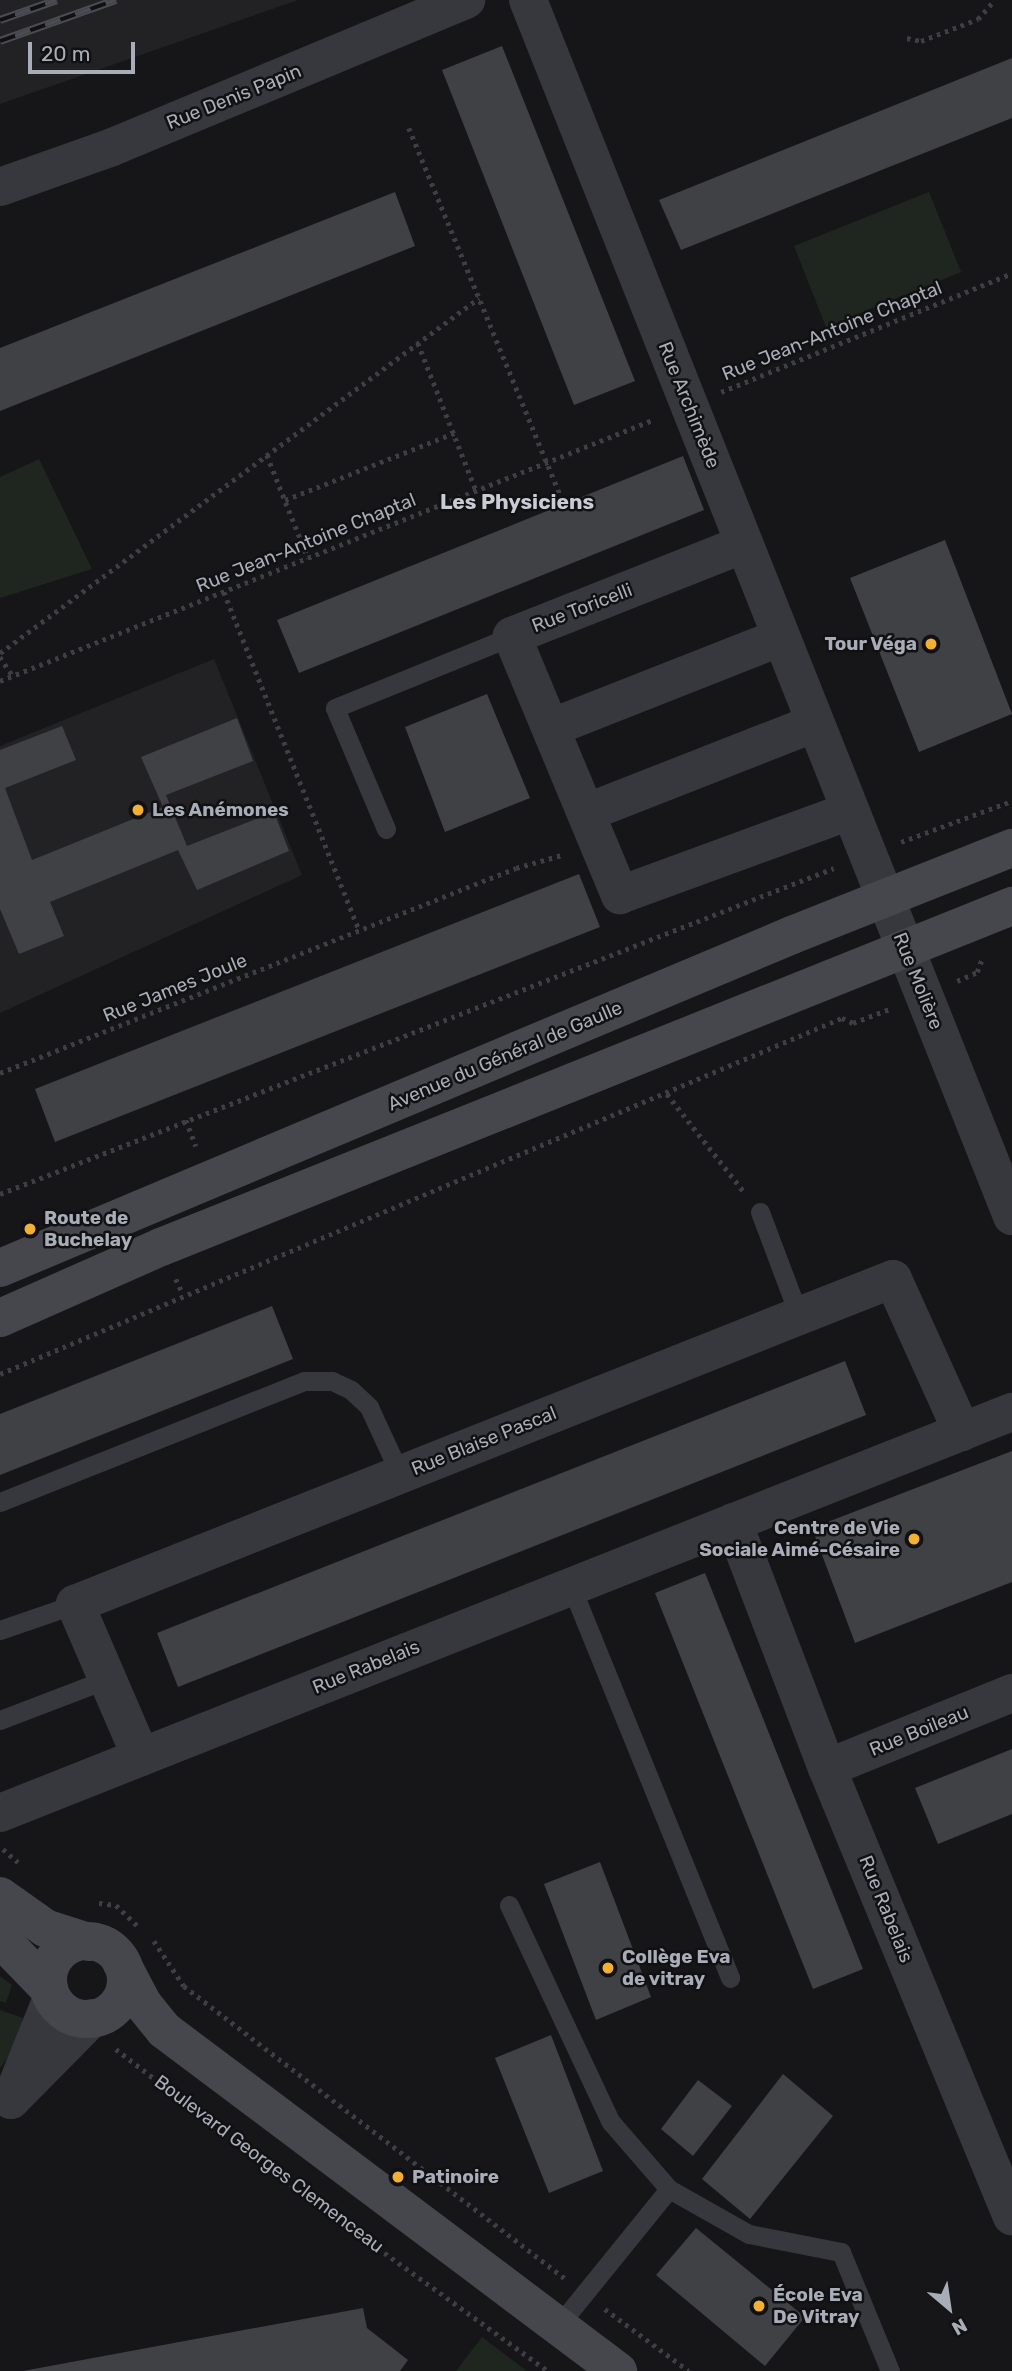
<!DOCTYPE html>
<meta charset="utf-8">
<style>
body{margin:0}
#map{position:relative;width:1012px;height:2371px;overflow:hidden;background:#161618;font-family:Rubik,sans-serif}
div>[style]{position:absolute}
.built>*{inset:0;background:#222225}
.green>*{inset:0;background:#1e261f}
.building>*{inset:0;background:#404145}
.path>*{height:4.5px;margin-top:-2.25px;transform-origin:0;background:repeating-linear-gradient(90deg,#3d3f44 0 3.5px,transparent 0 8.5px)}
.service>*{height:19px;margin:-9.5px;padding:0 9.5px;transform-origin:9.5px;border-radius:9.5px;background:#37383d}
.minor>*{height:38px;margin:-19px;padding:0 19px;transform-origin:19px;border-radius:19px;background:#37383d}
.secondary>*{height:38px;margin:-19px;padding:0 19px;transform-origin:19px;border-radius:19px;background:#45474d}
.secondary>.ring{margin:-19px;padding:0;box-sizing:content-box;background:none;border:38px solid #45474d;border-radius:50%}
.rail>*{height:8px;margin-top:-4px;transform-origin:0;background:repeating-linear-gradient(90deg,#111113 0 16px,#4a4c52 0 32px);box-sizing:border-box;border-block:2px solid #4a4c52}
.dots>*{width:19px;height:19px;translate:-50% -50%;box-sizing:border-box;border:4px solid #111113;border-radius:50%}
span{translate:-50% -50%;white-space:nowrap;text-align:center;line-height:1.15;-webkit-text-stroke:5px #111113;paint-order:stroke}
.street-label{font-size:19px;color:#a8adb8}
.poi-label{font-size:19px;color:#a8adb8;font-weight:700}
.right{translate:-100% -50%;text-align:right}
.left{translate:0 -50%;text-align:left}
.neighbourhood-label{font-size:21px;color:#c9ccd4;font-weight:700}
.north{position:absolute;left:914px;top:2273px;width:70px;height:70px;-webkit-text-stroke:5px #111113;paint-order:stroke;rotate:151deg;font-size:19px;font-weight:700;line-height:28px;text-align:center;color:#a8adb8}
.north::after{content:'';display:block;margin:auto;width:24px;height:32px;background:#a8adb8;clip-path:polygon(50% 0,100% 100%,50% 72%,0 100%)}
.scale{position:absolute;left:28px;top:42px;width:107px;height:32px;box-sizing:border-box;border:4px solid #a8adb8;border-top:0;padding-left:9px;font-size:21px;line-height:24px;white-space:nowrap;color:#a8adb8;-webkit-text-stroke:5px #111113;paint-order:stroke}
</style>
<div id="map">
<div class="built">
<i style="clip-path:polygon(0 0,298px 0,0 104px)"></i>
<i style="clip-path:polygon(214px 659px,302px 875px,0 1013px,0 746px)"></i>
</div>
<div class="green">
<i style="clip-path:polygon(929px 192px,961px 272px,826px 327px,794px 246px)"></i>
<i style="clip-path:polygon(39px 459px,92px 569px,0 598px,0 477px)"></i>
<i style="clip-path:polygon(0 1976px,12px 1985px,6px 2003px,0 2001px)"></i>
<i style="clip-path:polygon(0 2010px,23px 2018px,15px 2048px,0 2068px)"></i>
<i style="clip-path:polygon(482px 2337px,527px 2371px,456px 2371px)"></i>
</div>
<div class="building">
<i style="clip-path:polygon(502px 46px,635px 381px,574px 405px,442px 70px)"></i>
<i style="clip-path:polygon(1012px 58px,1012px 118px,681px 250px,659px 200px)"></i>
<i style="clip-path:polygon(395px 192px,415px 246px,0 411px,0 348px)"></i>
<i style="clip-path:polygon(683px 456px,704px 510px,299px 673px,277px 620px)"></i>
<i style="clip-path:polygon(945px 540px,1012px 714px,919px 752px,850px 578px)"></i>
<i style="clip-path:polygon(487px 694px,530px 798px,445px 832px,405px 727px)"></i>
<i style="clip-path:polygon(237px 718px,253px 761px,166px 795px,187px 846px,274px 812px,289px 851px,197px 890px,178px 850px,50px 902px,64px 936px,19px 954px,0 909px,0 750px,62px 726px,76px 760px,5px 788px,32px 860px,163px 807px,141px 757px)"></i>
<i style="clip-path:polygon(579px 874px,600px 927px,55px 1142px,35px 1089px)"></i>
<i style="clip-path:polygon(272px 1306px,293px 1359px,0 1475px,0 1414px)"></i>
<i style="clip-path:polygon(845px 1361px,866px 1415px,178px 1687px,157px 1633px)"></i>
<i style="clip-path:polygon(1012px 1451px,1012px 1582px,855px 1643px,812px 1528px)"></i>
<i style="clip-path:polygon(705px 1573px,863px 1969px,813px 1989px,655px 1593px)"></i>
<i style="clip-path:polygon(1012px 1749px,1012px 1814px,938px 1844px,915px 1788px)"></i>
<i style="clip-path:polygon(600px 1862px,651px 1997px,596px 2020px,544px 1884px)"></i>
<i style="clip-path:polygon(551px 2035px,603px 2171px,549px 2193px,495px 2058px)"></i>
<i style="clip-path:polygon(783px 2074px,833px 2116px,750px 2219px,702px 2179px)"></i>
<i style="clip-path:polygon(698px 2080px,732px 2106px,693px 2156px,661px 2129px)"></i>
<i style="clip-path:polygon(696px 2228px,805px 2317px,765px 2366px,656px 2275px)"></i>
<i style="clip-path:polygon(363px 2308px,367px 2328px,408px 2360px,400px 2371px,23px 2371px)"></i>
</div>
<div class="path">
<i style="left:907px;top:38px;width:14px;rotate:12deg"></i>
<i style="left:921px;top:41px;width:61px;rotate:-21.1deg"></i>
<i style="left:978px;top:19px;width:21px;rotate:-49deg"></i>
<i style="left:409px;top:128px;width:407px;rotate:67.6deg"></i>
<i style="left:418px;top:343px;width:158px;rotate:68.5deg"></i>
<i style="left:721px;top:392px;width:314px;rotate:-22.2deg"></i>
<i style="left:267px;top:455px;width:111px;rotate:68.3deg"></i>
<i style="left:285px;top:500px;width:182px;rotate:-21.6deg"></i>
<i style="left:224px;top:592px;width:364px;rotate:68.2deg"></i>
<i style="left:0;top:653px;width:596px;rotate:-36.54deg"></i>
<i style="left:0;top:657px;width:23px;rotate:56deg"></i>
<i style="left:0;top:681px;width:705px;rotate:-21.8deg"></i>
<i style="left:901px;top:842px;width:118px;rotate:-20.3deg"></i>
<i style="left:957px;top:981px;width:22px;rotate:-24deg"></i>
<i style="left:977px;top:972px;width:14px;rotate:-69deg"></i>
<i style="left:0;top:1073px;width:555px;rotate:-21.67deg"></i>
<i style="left:516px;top:868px;width:48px;rotate:-15.8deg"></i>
<i style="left:667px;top:1094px;width:125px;rotate:51.8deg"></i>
<i style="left:186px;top:1120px;width:28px;rotate:69deg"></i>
<i style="left:0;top:1194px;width:895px;rotate:-21.35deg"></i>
<i style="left:176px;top:1279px;width:17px;rotate:65deg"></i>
<i style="left:0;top:1374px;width:914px;rotate:-22.92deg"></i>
<i style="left:842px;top:1018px;width:12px;rotate:24deg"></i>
<i style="left:853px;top:1023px;width:40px;rotate:-21deg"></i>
<i style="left:3px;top:1849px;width:20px;rotate:41deg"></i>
<i style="left:99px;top:1903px;width:17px;rotate:7deg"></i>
<i style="left:116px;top:1905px;width:33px;rotate:44deg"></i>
<i style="left:154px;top:1941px;width:54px;rotate:56.3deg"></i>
<i style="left:184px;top:1986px;width:480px;rotate:37.5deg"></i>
<i style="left:116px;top:2049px;width:235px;rotate:37.7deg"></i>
<i style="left:302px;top:2193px;width:304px;rotate:35.9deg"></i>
<i style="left:605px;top:2309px;width:104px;rotate:36.4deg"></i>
</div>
<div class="service">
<i style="left:386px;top:829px;width:131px;rotate:-112.9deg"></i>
<i style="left:335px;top:708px;width:191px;rotate:-22.1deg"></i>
<i style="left:760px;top:1212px;width:111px;rotate:69.4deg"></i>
<i style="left:0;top:1502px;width:327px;rotate:-21.7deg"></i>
<i style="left:304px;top:1381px;width:28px"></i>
<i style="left:332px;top:1381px;width:21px;rotate:25deg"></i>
<i style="left:351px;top:1390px;width:25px;rotate:43deg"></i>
<i style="left:369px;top:1407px;width:74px;rotate:65.2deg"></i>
<i style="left:571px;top:1586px;width:423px;rotate:67.9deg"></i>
<i style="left:0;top:1630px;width:79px;rotate:-19.1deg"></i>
<i style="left:0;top:1720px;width:115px;rotate:-21deg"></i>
<i style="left:509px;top:1905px;width:238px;rotate:64.9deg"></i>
<i style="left:610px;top:2121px;width:90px;rotate:49.1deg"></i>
<i style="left:558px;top:2326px;width:176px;rotate:-51deg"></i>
<i style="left:669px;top:2189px;width:92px;rotate:29.4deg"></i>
<i style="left:749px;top:2234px;width:94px;rotate:11.1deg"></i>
<i style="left:841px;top:2252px;width:129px;rotate:67.6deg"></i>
</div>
<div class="minor">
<i style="left:528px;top:0;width:1309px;rotate:68.3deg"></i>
<i style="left:0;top:187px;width:117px;rotate:-19.5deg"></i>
<i style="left:110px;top:148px;width:386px;rotate:-22.6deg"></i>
<i style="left:744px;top:544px;width:250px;rotate:158.4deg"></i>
<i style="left:512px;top:636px;width:281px;rotate:67.4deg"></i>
<i style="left:620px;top:895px;width:245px;rotate:-20.1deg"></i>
<i style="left:553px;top:727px;width:245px;rotate:-21.5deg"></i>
<i style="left:588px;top:812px;width:244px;rotate:-21.4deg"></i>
<i style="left:733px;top:1522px;width:263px;rotate:69.1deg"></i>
<i style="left:827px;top:1768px;width:485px;rotate:67.6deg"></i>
<i style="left:141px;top:1757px;width:167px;rotate:-113.3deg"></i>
<i style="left:75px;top:1604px;width:779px;rotate:-21.69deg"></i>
<i style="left:799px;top:1316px;width:101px;rotate:-21.5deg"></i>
<i style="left:893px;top:1279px;width:168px;rotate:65.7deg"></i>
<i style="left:827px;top:1768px;width:200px;rotate:-22.1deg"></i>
<i style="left:0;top:1813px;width:1089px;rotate:-21.62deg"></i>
<i style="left:52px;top:1998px;width:110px;rotate:111.9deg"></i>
<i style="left:11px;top:2100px;width:115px;rotate:-45.4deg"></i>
</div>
<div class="secondary">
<i style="left:0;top:1268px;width:859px;rotate:-22.8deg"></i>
<i style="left:792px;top:935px;width:237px;rotate:-21.6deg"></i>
<i style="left:0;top:1318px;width:176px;rotate:-23.8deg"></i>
<i style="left:161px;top:1247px;width:917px;rotate:-21.84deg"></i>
<i style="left:0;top:1896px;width:55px;rotate:35.4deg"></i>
<i style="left:45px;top:1928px;width:46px;rotate:17.7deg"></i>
<i style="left:0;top:1938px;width:71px;rotate:46.1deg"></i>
<i class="ring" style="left:48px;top:1941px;width:40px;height:40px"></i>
<i style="left:121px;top:1962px;width:47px;rotate:62.4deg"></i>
<i style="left:143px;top:2004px;width:33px;rotate:51deg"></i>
<i style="left:164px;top:2030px;width:568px;rotate:36.91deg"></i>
</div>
<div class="rail">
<i style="left:0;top:20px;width:60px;rotate:-19.3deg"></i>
<i style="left:0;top:41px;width:123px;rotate:-19.5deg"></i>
</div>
<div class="dots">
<i style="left:931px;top:644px;background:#f2b134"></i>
<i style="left:138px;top:810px;background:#f2b134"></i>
<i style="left:30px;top:1229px;background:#f2b134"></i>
<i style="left:914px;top:1539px;background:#f2b134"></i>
<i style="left:608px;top:1968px;background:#f2b134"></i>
<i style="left:398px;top:2177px;background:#f2b134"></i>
<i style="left:759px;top:2306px;background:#f2b134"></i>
</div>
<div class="street-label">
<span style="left:234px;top:97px;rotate:-22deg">Rue Denis Papin</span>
<span style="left:832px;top:331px;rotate:-22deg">Rue Jean-Antoine Chaptal</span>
<span style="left:689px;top:405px;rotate:68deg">Rue Archimède</span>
<span style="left:306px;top:543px;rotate:-22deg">Rue Jean-Antoine Chaptal</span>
<span style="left:582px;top:608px;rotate:-21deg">Rue Toricelli</span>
<span style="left:918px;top:981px;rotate:68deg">Rue Molière</span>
<span style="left:175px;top:988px;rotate:-22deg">Rue James Joule</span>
<span style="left:505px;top:1056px;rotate:-23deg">Avenue du Général de Gaulle</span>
<span style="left:484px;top:1441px;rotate:-22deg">Rue Blaise Pascal</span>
<span style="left:366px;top:1667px;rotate:-22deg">Rue Rabelais</span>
<span style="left:919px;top:1731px;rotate:-22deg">Rue Boileau</span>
<span style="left:886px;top:1909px;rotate:68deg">Rue Rabelais</span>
<span style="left:269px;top:2164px;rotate:37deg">Boulevard Georges Clemenceau</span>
</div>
<div class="poi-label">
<span class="right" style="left:917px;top:644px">Tour Véga</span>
<span class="left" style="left:152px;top:810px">Les Anémones</span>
<span class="left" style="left:44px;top:1229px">Route de<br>Buchelay</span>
<span class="right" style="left:900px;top:1539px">Centre de Vie<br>Sociale Aimé-Césaire</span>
<span class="left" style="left:622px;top:1968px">Collège Eva<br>de vitray</span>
<span class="left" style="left:412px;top:2177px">Patinoire</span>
<span class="left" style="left:773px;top:2306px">École Eva<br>De Vitray</span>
</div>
<div class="neighbourhood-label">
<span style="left:517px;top:502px">Les Physiciens</span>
</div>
<div class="north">N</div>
<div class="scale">20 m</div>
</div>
